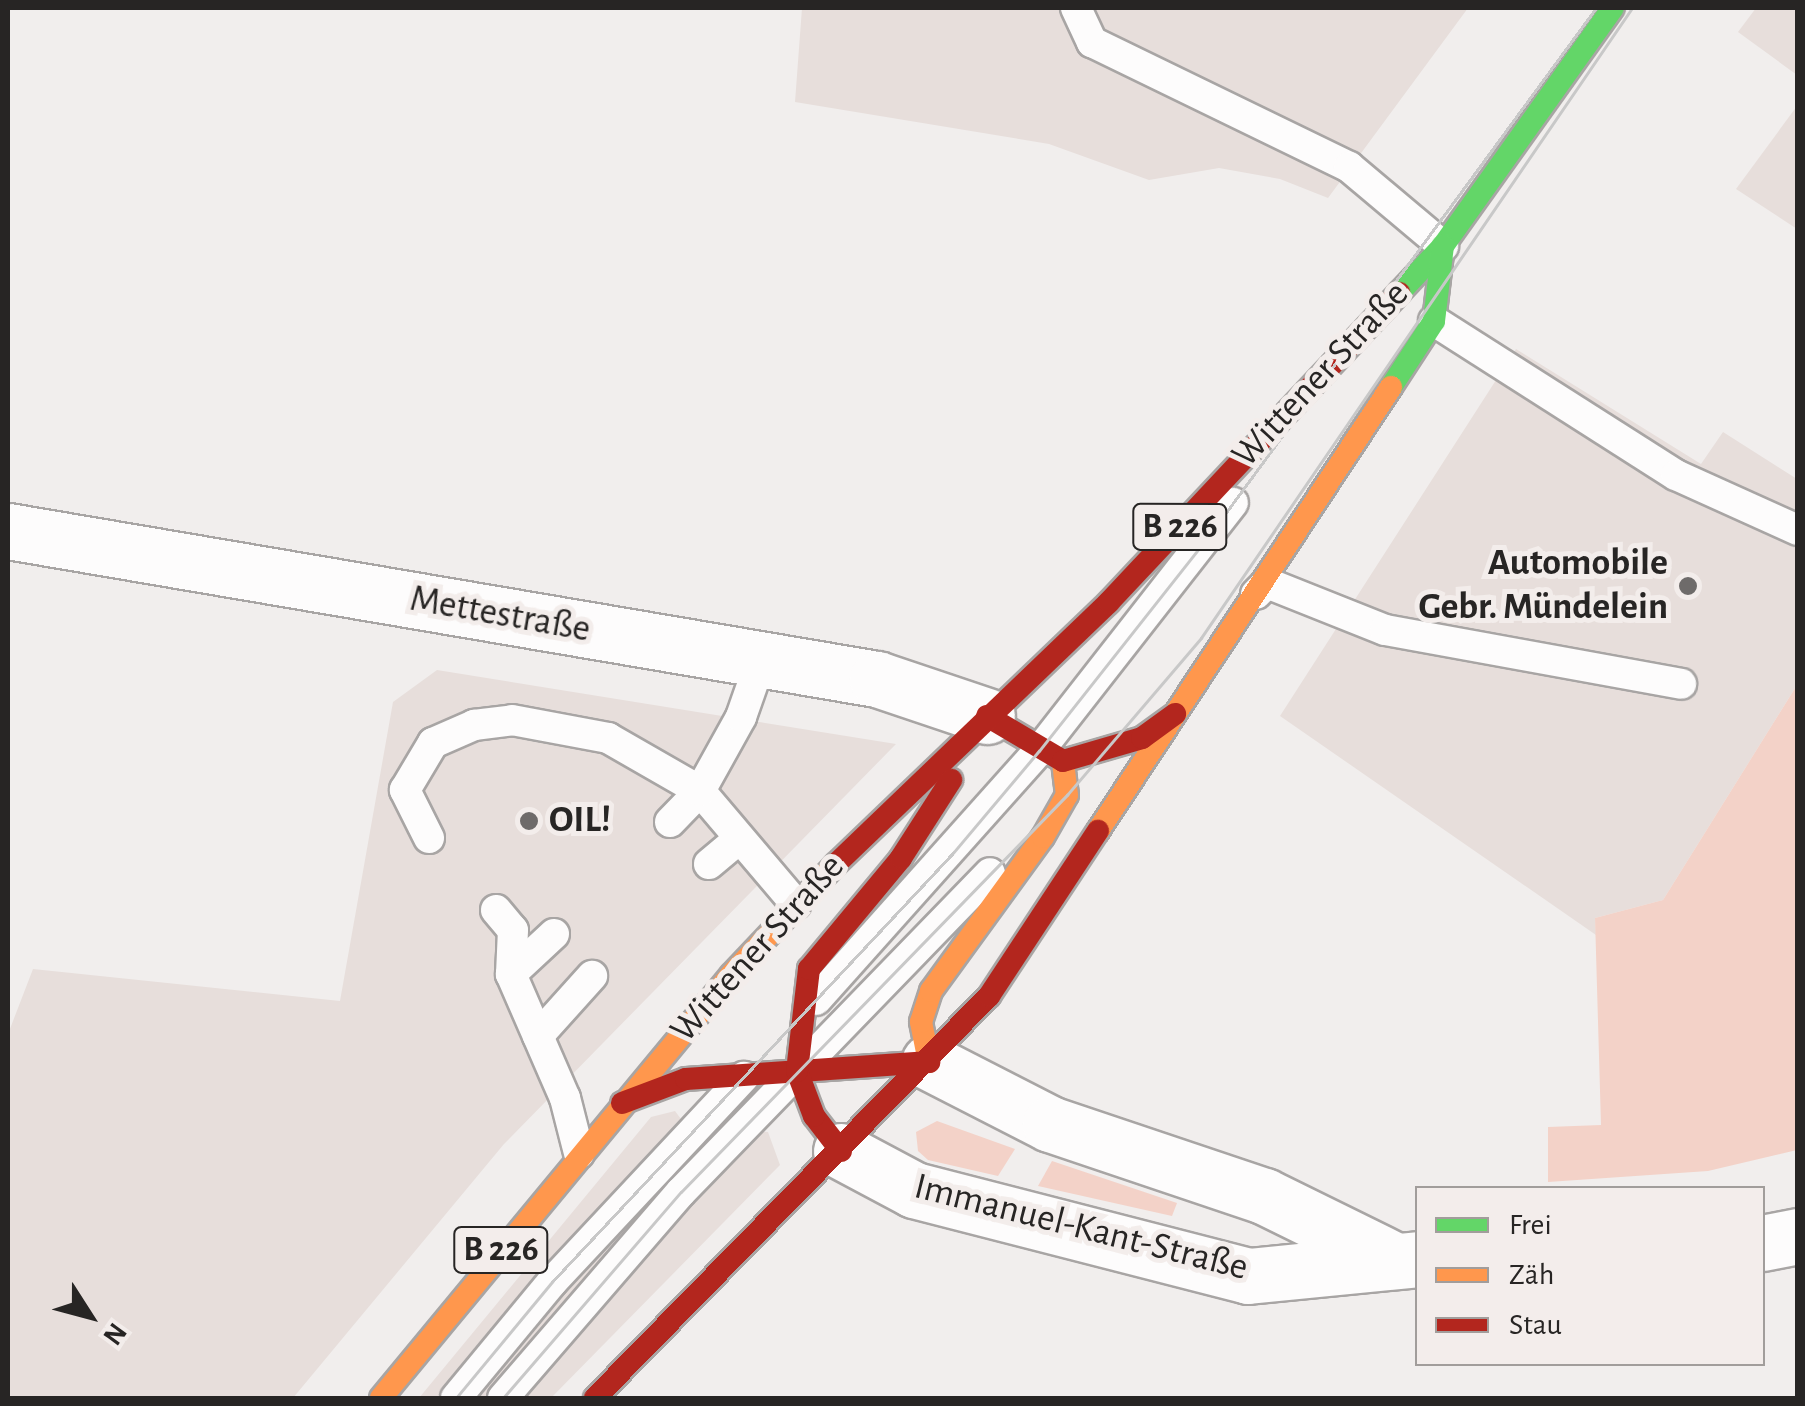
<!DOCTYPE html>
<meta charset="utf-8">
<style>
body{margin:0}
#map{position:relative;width:1805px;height:1406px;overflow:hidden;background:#f1eeed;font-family:"Alegreya Sans",sans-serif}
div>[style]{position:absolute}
.built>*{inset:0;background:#e7dedb}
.green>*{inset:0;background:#f3d2c8}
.roads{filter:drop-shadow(2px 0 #a8a5a4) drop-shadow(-2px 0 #a8a5a4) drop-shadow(0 2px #a8a5a4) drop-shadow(0 -2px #a8a5a4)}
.lane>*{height:30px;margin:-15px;padding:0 15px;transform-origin:15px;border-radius:15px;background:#fdfcfc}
.street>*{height:55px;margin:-27.5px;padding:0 27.5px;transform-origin:27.5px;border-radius:27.5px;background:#fdfcfc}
.fast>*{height:22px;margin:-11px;padding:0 11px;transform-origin:11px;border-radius:11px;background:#63d668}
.slow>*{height:22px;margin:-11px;padding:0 11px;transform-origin:11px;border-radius:11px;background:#ff974d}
.jam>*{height:22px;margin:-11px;padding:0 11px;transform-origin:11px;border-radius:11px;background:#b3261e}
.tram>*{height:2.5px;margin:-1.25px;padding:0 1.25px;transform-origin:1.25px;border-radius:1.25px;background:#c8c8c8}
.dots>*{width:28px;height:28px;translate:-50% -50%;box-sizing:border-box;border:5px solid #f3edeb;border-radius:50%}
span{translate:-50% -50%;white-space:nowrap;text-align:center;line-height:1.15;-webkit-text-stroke:10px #f3edeb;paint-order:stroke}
.shield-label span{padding:2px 8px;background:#f3edeb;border:2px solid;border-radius:8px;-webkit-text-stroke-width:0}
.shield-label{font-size:35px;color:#272524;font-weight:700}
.street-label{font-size:38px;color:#272524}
.poi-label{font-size:38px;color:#272524;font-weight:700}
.right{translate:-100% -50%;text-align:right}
.left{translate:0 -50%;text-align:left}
.frame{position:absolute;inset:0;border:10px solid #272524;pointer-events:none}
.legend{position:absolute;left:1415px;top:1186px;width:350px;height:180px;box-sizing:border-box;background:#f3edeb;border:2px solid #a19d9b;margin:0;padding:12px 18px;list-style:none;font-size:30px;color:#272524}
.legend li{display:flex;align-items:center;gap:20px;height:50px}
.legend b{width:50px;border:2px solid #a19d9b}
.north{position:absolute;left:40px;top:1266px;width:100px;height:100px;-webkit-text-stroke:8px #f3edeb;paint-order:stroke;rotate:126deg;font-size:28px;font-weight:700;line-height:40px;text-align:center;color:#272524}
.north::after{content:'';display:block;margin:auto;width:35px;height:45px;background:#272524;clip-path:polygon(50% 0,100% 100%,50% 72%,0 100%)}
</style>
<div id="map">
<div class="built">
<i style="clip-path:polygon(802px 8px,1468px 8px,1328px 198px,1280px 179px,1219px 168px,1149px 180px,1049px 144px,795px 102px)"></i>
<i style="clip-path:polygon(1756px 8px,1797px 8px,1797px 75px,1738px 32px)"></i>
<i style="clip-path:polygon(1797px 106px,1798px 229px,1797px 229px,1736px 189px)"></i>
<i style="clip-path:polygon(1516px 349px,1701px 464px,1723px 432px,1797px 479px,1797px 685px,1663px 900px,1595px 918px,1596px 935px,1280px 716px)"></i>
<i style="clip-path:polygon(437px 670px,896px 744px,504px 1144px,293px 1398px,8px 1398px,8px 1034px,33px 969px,340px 1001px,393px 702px)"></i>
<i style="clip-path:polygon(715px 1092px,753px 1131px,768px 1132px,780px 1165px,551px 1398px,419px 1398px,651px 1117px,675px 1111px,684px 1123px)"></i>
</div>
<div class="green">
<i style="clip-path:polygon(1797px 685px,1797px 1150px,1708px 1171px,1548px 1182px,1548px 1127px,1601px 1125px,1595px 918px,1663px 900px)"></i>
<i style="clip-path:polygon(937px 1121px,1015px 1149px,998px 1176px,928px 1160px,918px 1151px,916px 1132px)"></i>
<i style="clip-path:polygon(1052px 1161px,1177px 1203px,1172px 1216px,1038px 1186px)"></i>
</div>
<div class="roads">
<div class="lane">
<i style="left:1076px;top:8px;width:38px;rotate:65deg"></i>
<i style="left:1092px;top:42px;width:286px;rotate:25.9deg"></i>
<i style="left:1349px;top:167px;width:123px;rotate:40deg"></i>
<i style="left:1434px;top:321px;width:287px;rotate:32.5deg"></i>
<i style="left:1676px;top:475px;width:134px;rotate:24.3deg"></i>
<i style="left:1256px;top:594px;width:16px;rotate:-45deg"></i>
<i style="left:1267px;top:583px;width:127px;rotate:21.7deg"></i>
<i style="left:1385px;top:630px;width:301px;rotate:10.3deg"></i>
<i style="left:670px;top:822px;width:43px;rotate:-45.9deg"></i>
<i style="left:700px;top:791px;width:148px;rotate:49.7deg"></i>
<i style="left:429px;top:838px;width:54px;rotate:-116.6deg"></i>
<i style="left:405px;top:790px;width:55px;rotate:-59.2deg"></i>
<i style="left:433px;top:743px;width:45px;rotate:-23.7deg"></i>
<i style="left:474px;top:725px;width:38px;rotate:-7deg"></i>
<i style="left:512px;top:720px;width:98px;rotate:10.6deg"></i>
<i style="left:608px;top:738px;width:106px;rotate:29.9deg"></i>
<i style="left:700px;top:791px;width:85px;rotate:-61deg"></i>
<i style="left:741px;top:717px;width:60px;rotate:-70.7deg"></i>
<i style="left:709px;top:864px;width:39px;rotate:-40deg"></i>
<i style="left:496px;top:910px;width:26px;rotate:50deg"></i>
<i style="left:513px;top:930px;width:44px;rotate:92.6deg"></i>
<i style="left:554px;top:934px;width:59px;rotate:137.1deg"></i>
<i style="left:511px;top:974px;width:135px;rotate:66.5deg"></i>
<i style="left:565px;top:1098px;width:57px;rotate:75.7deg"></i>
<i style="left:816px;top:1000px;width:334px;rotate:-48.2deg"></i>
<i style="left:1039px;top:751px;width:315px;rotate:-52deg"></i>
<i style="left:538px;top:1036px;width:81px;rotate:-48deg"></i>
<i style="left:456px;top:1398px;width:151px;rotate:-50.4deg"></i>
<i style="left:552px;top:1282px;width:281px;rotate:-46.9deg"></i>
<i style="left:503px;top:1398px;width:272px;rotate:-49.2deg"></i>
<i style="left:681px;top:1192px;width:444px;rotate:-45.9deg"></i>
</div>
<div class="street">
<i style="left:8px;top:531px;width:882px;rotate:9.67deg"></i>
<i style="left:877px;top:679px;width:116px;rotate:18.6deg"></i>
<i style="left:929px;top:1062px;width:136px;rotate:27.1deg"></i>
<i style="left:1050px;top:1124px;width:226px;rotate:18.6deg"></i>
<i style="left:1264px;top:1196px;width:140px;rotate:26.2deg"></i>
<i style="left:841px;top:1151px;width:83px;rotate:28.1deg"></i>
<i style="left:914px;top:1190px;width:345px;rotate:14.4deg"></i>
<i style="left:1248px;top:1276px;width:171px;rotate:-5.7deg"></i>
<i style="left:1762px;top:1243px;width:37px;rotate:-11deg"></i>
</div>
<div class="fast">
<i style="left:1399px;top:293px;width:64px;rotate:-46.9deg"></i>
<i style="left:1443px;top:246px;width:292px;rotate:-54.5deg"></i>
<i style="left:1391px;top:387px;width:79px;rotate:-56.9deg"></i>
<i style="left:1434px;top:321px;width:76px;rotate:-83.2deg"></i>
</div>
<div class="slow">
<i style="left:1098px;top:831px;width:532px;rotate:-56.58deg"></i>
<i style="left:929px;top:1062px;width:41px;rotate:-101.3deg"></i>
<i style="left:921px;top:1022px;width:33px;rotate:-72deg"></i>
<i style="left:931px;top:991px;width:190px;rotate:-54deg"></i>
<i style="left:1043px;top:837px;width:48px;rotate:-60.3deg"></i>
<i style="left:1067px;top:795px;width:34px;rotate:-97deg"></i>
<i style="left:381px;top:1398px;width:550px;rotate:-50.38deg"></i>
<i style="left:732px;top:974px;width:151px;rotate:-46.6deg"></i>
</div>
<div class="jam">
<i style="left:987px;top:716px;width:88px;rotate:30.6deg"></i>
<i style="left:1063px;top:761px;width:82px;rotate:-16.2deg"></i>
<i style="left:1142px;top:738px;width:41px;rotate:-36deg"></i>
<i style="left:836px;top:864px;width:378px;rotate:-43.8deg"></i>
<i style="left:1109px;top:602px;width:424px;rotate:-46.8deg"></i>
<i style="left:622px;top:1103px;width:68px;rotate:-20.6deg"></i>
<i style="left:686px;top:1079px;width:244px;rotate:-4deg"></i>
<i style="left:841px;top:1151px;width:44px;rotate:-127.6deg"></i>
<i style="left:814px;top:1116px;width:48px;rotate:-110.7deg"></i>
<i style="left:797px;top:1071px;width:103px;rotate:-83.3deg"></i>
<i style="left:809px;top:969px;width:144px;rotate:-50.3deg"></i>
<i style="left:901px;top:858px;width:93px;rotate:-57.3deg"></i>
<i style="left:595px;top:1398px;width:563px;rotate:-45.58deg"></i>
<i style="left:989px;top:996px;width:198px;rotate:-56.6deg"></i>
</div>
</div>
<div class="tram">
<i style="left:456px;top:1398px;width:151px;rotate:-50.4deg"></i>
<i style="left:552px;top:1282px;width:587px;rotate:-46.93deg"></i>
<i style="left:953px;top:853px;width:133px;rotate:-49.9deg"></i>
<i style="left:1039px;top:751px;width:278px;rotate:-51.7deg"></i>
<i style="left:1211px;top:533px;width:651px;rotate:-53.75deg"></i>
<i style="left:503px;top:1398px;width:272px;rotate:-49.2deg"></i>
<i style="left:681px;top:1192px;width:554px;rotate:-45.8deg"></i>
<i style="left:1067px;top:795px;width:206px;rotate:-49.5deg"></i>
<i style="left:1201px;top:638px;width:763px;rotate:-55.62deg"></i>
</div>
<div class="dots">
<i style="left:1688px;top:586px;background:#6e6b6a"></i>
<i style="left:529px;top:821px;background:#6e6b6a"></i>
</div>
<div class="shield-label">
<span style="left:1180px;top:527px">B 226</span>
<span style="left:501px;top:1250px">B 226</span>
</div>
<div class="street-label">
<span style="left:1321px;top:375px;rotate:-47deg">Wittener Straße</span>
<span style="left:500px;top:615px;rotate:10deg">Mettestraße</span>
<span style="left:758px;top:949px;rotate:-48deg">Wittener Straße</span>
<span style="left:1081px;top:1228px;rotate:14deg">Immanuel-Kant-Straße</span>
</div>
<div class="poi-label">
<span class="right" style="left:1668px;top:586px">Automobile<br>Gebr. Mündelein</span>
<span class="left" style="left:549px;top:821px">OIL!</span>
</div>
<div class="frame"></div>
<ul class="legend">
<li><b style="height:12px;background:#63d668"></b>Frei</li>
<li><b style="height:12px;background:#ff974d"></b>Zäh</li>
<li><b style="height:12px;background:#b3261e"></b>Stau</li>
</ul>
<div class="north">N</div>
</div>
